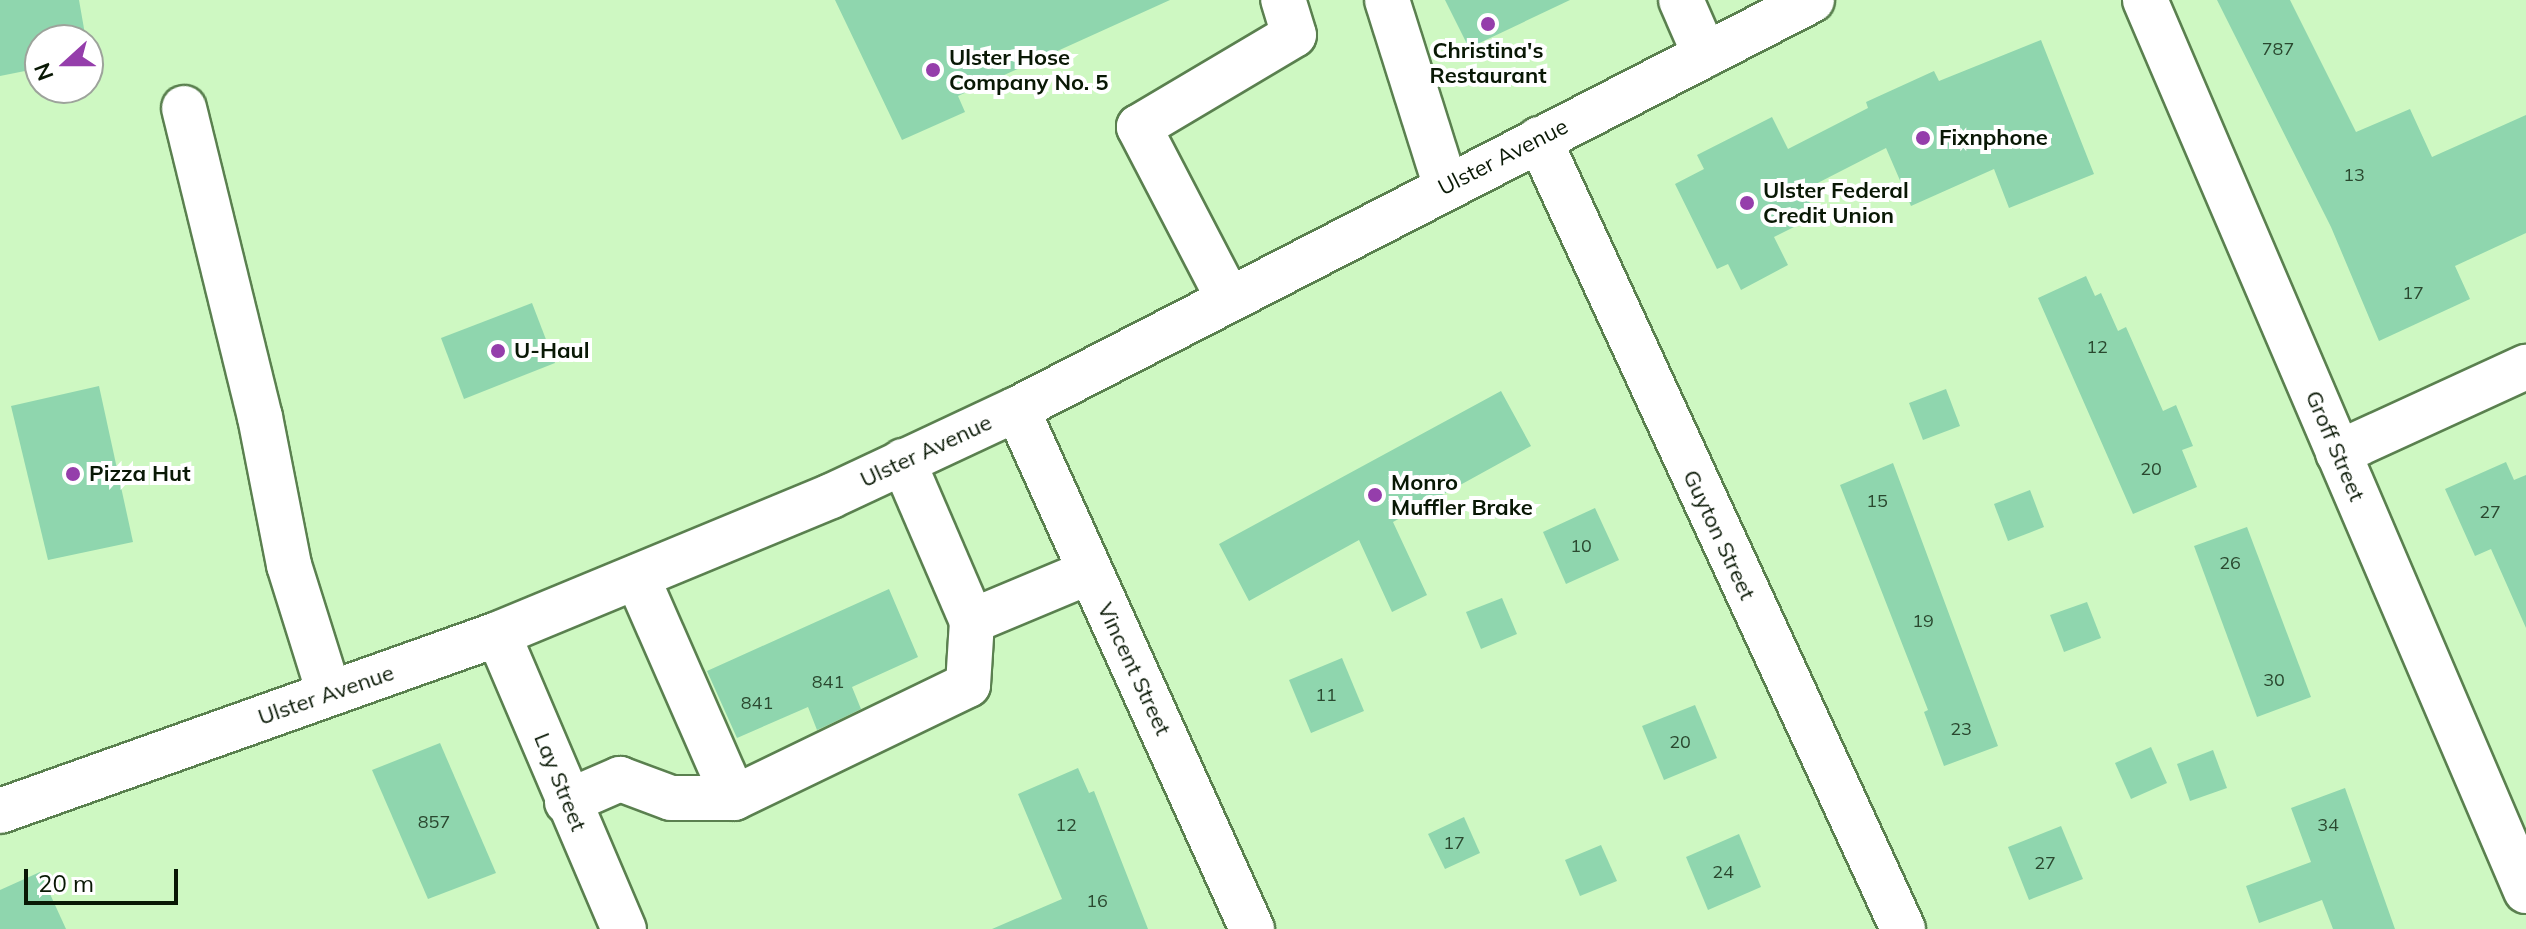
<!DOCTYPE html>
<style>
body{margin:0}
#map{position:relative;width:2526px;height:929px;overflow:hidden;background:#cef8c2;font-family:Mulish,sans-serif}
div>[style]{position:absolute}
.building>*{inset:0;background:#8fd6ae}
.roads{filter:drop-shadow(2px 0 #5a804f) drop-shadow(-2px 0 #5a804f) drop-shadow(0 2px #5a804f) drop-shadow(0 -2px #5a804f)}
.minor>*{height:44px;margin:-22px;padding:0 22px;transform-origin:22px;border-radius:22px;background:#fff}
.major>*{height:44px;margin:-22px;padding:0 22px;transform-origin:22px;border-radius:22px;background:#fff}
.dots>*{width:22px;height:22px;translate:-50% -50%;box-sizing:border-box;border:4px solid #fff;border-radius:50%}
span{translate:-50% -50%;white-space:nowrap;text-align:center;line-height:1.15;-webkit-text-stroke:8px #fff;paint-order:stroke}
.number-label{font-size:18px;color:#2a482f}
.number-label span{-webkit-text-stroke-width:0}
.poi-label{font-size:22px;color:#091805;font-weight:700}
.left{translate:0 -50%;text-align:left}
.street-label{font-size:22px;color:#091805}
.north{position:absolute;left:24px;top:24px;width:80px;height:80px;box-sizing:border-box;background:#fff;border:2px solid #9da39b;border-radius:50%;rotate:249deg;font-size:22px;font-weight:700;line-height:32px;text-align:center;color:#091805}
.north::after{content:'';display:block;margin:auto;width:28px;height:36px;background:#953eab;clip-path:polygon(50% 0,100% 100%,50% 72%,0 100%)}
.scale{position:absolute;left:24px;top:869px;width:154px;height:36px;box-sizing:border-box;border:4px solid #091805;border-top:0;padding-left:10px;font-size:24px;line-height:28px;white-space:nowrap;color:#091805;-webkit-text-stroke:6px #fff;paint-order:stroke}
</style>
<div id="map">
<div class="building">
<i style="clip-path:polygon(0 0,79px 0,86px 40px,40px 40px,40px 68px,0 76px)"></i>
<i style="clip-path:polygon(835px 0,1170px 0,958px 96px,965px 112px,902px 140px)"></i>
<i style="clip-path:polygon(1445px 0,1570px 0,1469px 48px)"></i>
<i style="clip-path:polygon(2217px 0,2290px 0,2356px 132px,2410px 109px,2432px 157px,2526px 115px,2526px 233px,2455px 266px,2470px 299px,2379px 341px,2331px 227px)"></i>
<i style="clip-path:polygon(2041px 40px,2094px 174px,2009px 208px,1994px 169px,1911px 206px,1886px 148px,1804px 190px,1816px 216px,1774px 237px,1788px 265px,1741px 290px,1728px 264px,1717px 269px,1675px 184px,1704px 169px,1697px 155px,1772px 117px,1788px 149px,1868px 108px,1866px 102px,1934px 71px,1939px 81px)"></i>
<i style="clip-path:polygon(2086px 276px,2095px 296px,2101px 293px,2118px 331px,2126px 327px,2163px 411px,2176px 405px,2193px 446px,2182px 450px,2197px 487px,2133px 514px,2038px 298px)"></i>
<i style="clip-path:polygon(532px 303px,555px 363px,464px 399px,441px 338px)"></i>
<i style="clip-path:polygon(99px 386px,133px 542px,48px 560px,11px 406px)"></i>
<i style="clip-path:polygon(1946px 389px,1960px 426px,1923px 440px,1909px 403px)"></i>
<i style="clip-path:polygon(1501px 391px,1531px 446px,1393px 522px,1427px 595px,1392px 612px,1359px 540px,1249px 601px,1219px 544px)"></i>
<i style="clip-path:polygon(2506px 462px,2514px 480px,2526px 475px,2526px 628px,2491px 549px,2475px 556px,2445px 489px)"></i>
<i style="clip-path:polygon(1893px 463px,1998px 746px,1944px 766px,1924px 712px,1928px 710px,1840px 485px)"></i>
<i style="clip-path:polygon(2030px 490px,2044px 527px,2008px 541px,1994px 504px)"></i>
<i style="clip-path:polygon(1595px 508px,1619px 560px,1566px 584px,1543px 532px)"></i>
<i style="clip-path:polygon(2247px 527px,2311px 697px,2257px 717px,2194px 546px)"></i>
<i style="clip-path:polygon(889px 589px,918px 657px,852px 687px,861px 709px,828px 725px,817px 730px,808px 707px,737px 738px,707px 671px)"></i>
<i style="clip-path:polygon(1502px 598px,1517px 634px,1481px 649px,1466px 612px)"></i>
<i style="clip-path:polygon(2087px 602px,2101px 638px,2064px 652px,2050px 615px)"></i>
<i style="clip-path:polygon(1342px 658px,1364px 711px,1311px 733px,1289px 680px)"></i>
<i style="clip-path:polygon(1695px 705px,1717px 758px,1664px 780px,1642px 726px)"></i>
<i style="clip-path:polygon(440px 743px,496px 873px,428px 899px,372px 770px)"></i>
<i style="clip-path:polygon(2151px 747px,2167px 783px,2131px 799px,2115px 763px)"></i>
<i style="clip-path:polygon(2213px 750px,2227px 788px,2190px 801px,2177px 764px)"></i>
<i style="clip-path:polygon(1078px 768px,1089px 793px,1094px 791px,1148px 929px,992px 929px,1062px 899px,1018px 794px)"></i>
<i style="clip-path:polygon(2345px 788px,2395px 929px,2333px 929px,2322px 900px,2259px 923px,2246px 886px,2311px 862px,2291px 808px)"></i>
<i style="clip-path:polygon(1464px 817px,1480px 853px,1445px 869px,1428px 834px)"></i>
<i style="clip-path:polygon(2061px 826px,2083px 879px,2029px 900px,2008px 847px)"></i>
<i style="clip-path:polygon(1739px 834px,1761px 887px,1708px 910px,1686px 857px)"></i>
<i style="clip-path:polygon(1601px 845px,1617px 881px,1580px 896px,1565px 860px)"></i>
<i style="clip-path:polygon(40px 872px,66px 929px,0 929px,0 890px)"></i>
</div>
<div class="roads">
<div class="minor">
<i style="left:1387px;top:0;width:196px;rotate:72.5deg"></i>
<i style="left:1681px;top:0;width:60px;rotate:66.4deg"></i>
<i style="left:2145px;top:0;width:969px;rotate:66.85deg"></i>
<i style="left:184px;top:108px;width:318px;rotate:76.2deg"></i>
<i style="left:260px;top:417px;width:151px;rotate:78.9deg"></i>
<i style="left:289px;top:565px;width:134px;rotate:72.6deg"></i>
<i style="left:1539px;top:139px;width:870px;rotate:65.26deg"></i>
<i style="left:1228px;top:298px;width:193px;rotate:-117.5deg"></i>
<i style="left:1139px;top:127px;width:180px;rotate:-30.7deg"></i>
<i style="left:1294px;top:35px;width:37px;rotate:-107deg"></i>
<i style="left:1017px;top:409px;width:571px;rotate:65.68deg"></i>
<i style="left:2338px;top:453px;width:207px;rotate:-24.6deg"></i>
<i style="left:903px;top:461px;width:174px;rotate:66.7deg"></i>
<i style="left:637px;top:577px;width:241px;rotate:66.3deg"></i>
<i style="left:498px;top:634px;width:321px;rotate:66.9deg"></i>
<i style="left:567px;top:802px;width:58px;rotate:-23.5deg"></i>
<i style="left:620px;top:779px;width:54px;rotate:20.4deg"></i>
<i style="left:671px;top:798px;width:63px"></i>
<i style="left:734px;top:798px;width:260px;rotate:-25.8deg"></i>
<i style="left:968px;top:685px;width:64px;rotate:-86.4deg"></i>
<i style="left:972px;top:621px;width:127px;rotate:-22.7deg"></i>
</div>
<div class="major">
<i style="left:0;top:811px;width:529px;rotate:-19.57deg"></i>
<i style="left:498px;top:634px;width:360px;rotate:-22.5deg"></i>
<i style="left:831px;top:496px;width:205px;rotate:-25.1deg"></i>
<i style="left:1017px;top:409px;width:894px;rotate:-27.22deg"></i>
</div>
</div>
<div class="dots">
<i style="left:1488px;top:24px;background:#953eab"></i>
<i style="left:933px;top:70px;background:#953eab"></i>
<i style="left:1923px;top:138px;background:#953eab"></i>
<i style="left:1747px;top:203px;background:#953eab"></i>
<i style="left:498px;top:351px;background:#953eab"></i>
<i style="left:73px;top:474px;background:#953eab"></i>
<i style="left:1375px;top:495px;background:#953eab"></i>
</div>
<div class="number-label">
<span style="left:2278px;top:49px">787</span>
<span style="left:2354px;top:175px">13</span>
<span style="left:2413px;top:293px">17</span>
<span style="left:2097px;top:347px">12</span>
<span style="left:2151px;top:469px">20</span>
<span style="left:1877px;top:501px">15</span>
<span style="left:2490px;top:512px">27</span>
<span style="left:1581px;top:546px">10</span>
<span style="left:2230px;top:563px">26</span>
<span style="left:1923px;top:621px">19</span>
<span style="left:2274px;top:680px">30</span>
<span style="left:828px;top:682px">841</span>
<span style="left:1326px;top:695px">11</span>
<span style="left:757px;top:703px">841</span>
<span style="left:1961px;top:729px">23</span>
<span style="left:1680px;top:742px">20</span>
<span style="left:434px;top:822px">857</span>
<span style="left:1066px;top:825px">12</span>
<span style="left:2328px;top:825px">34</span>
<span style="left:1454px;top:843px">17</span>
<span style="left:2045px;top:863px">27</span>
<span style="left:1723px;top:872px">24</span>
<span style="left:1097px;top:901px">16</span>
</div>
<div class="poi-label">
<span style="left:1488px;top:63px">Christina's<br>Restaurant</span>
<span class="left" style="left:949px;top:70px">Ulster Hose<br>Company No. 5</span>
<span class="left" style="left:1939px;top:138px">Fixnphone</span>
<span class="left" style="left:1763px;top:203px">Ulster Federal<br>Credit Union</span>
<span class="left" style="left:514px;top:351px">U-Haul</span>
<span class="left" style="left:89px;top:474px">Pizza Hut</span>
<span class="left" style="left:1391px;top:495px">Monro<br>Muffler Brake</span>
</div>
<div class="street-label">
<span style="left:1503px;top:157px;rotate:-27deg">Ulster Avenue</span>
<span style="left:2335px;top:446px;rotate:67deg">Groff Street</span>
<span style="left:926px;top:451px;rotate:-25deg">Ulster Avenue</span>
<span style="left:1719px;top:535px;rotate:65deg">Guyton Street</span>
<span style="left:1134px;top:669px;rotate:65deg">Vincent Street</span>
<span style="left:326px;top:695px;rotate:-19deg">Ulster Avenue</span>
<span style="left:560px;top:782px;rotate:68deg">Lay Street</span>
</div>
<div class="north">N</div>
<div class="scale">20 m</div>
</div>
